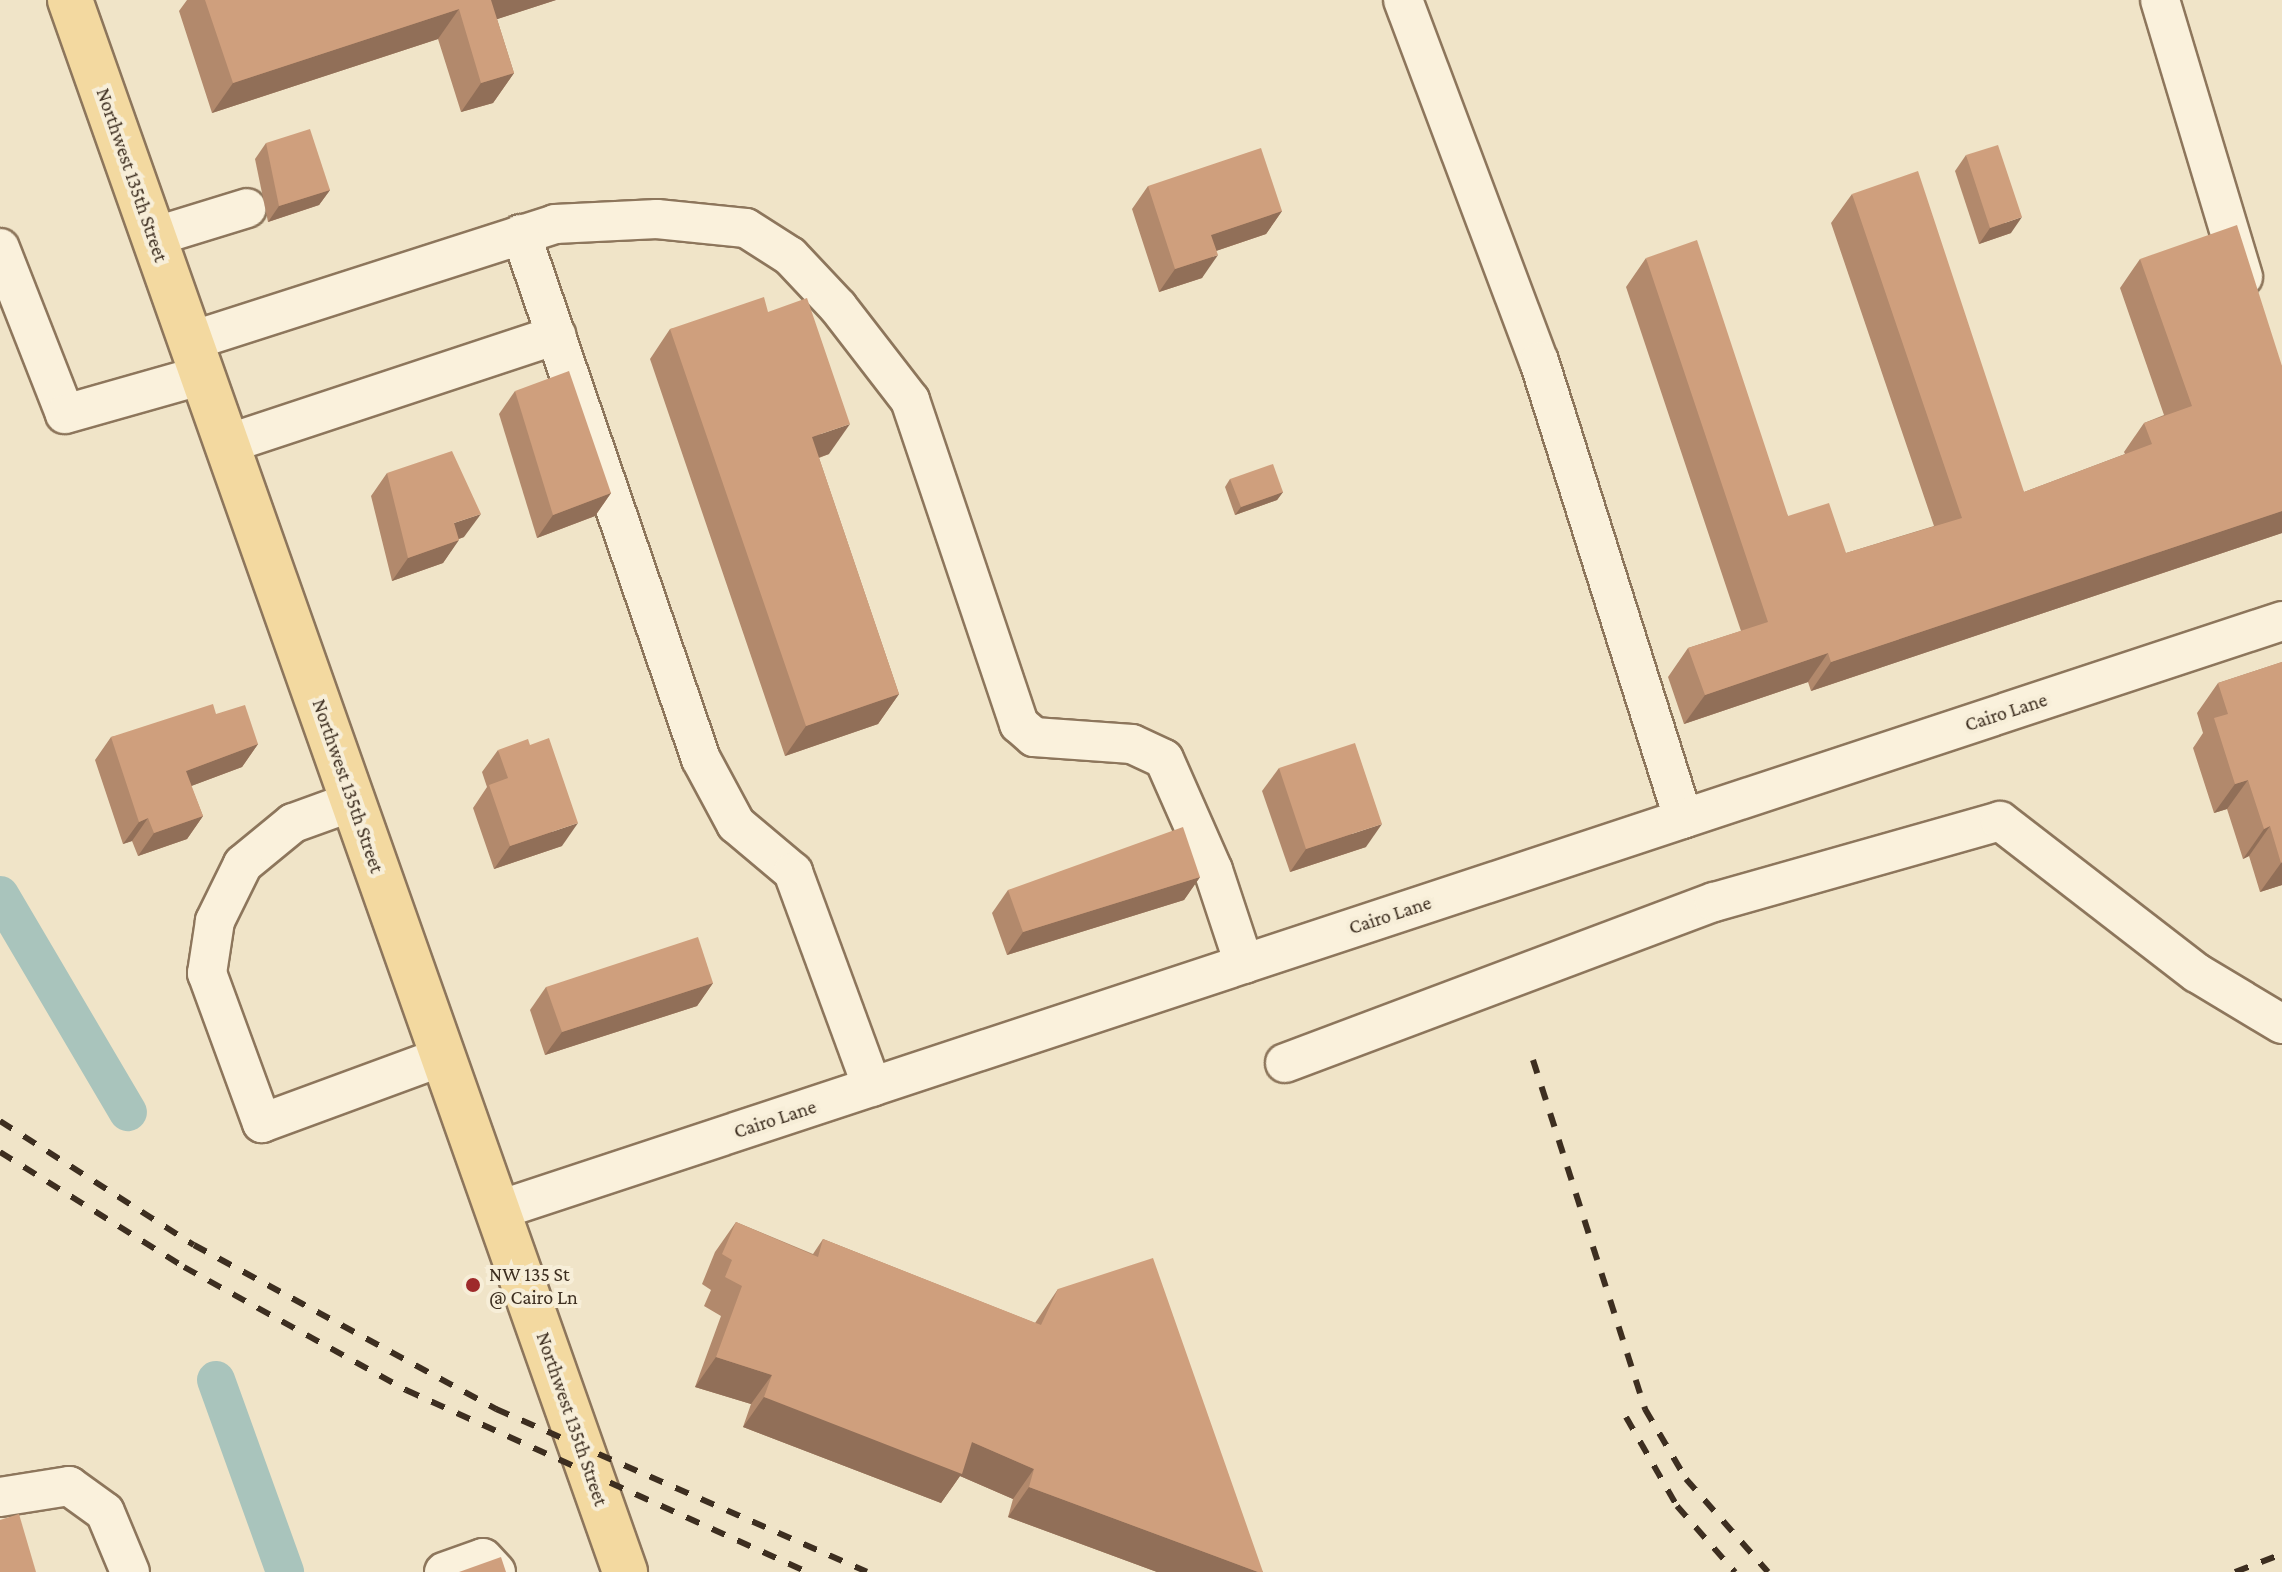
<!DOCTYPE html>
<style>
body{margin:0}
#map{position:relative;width:2282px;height:1572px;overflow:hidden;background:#f0e4c8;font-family:"Crimson Pro",serif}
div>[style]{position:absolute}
.canal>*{height:38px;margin:-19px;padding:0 19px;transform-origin:19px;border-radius:19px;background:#a9c4bc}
.roads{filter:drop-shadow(2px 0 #8d765c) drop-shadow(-2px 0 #8d765c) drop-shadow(0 2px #8d765c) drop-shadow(0 -2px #8d765c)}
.minor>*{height:38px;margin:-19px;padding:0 19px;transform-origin:19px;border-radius:19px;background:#faf1dc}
.major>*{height:44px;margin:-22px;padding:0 22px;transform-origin:22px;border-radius:22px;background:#f3d9a0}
.rail>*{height:6px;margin-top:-3px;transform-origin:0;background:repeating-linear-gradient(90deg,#3d2e20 0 14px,transparent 0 28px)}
.wall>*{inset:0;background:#b2896c}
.shaded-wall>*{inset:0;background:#916f58}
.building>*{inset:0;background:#cf9f7d}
.dots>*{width:22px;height:22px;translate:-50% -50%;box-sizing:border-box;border:4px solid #f7eed8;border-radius:50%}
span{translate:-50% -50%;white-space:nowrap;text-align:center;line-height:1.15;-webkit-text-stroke:8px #f7eed8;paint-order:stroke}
.street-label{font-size:20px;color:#3d2e20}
.poi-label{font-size:20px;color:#3d2e20}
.left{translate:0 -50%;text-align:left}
</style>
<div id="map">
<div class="canal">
<i style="left:0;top:895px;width:252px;rotate:59.5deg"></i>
<i style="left:216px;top:1380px;width:204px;rotate:70.2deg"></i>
</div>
<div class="roads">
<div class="minor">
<i style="left:1403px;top:0;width:386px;rotate:69.4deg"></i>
<i style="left:1539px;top:361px;width:480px;rotate:72.5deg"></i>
<i style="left:2160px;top:0;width:289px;rotate:73.3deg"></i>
<i style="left:521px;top:234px;width:555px;rotate:71.08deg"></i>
<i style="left:701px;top:759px;width:74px;rotate:61.7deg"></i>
<i style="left:736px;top:824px;width:75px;rotate:40.1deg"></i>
<i style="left:793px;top:872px;width:229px;rotate:69.8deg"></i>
<i style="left:153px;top:237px;width:98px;rotate:-17.1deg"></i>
<i style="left:0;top:248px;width:178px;rotate:68.6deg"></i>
<i style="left:65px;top:414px;width:143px;rotate:-15.8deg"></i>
<i style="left:191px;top:341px;width:382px;rotate:-17.8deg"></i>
<i style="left:555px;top:224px;width:102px;rotate:-2.8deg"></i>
<i style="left:657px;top:219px;width:89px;rotate:5.8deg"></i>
<i style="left:746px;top:228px;width:52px;rotate:32.5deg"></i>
<i style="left:790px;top:256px;width:70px;rotate:46.7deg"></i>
<i style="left:838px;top:307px;width:118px;rotate:52.3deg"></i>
<i style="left:910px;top:400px;width:342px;rotate:71.4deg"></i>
<i style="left:1019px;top:724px;width:20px;rotate:41deg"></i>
<i style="left:1034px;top:737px;width:98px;rotate:4.1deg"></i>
<i style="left:1132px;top:744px;width:35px;rotate:25deg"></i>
<i style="left:1164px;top:759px;width:121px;rotate:66.2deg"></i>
<i style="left:1213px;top:870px;width:99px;rotate:71.7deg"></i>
<i style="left:227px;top:444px;width:347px;rotate:-18.3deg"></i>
<i style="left:354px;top:801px;width:65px;rotate:160.2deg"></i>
<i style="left:293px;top:823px;width:65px;rotate:140.6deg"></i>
<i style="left:243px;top:864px;width:64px;rotate:116.2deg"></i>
<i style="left:215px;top:921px;width:53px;rotate:98.7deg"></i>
<i style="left:207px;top:973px;width:160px;rotate:69.9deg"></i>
<i style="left:262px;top:1123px;width:194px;rotate:-20.2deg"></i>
<i style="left:1285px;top:1063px;width:458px;rotate:-20.6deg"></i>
<i style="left:1714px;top:902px;width:297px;rotate:-15.8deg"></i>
<i style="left:2000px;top:821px;width:249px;rotate:37.7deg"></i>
<i style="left:2197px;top:973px;width:99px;rotate:31deg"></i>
<i style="left:499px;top:1210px;width:1878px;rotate:-18.28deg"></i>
<i style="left:0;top:1497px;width:70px;rotate:-9.1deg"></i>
<i style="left:69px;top:1486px;width:44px;rotate:35.8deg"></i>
<i style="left:105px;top:1512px;width:65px;rotate:67.4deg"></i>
<i style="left:444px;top:1572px;width:41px;rotate:-19.7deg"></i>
<i style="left:483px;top:1558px;width:19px;rotate:47deg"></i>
</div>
<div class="major">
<i style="left:70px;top:0;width:1667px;rotate:70.55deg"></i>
</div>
</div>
<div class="rail">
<i style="left:1533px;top:1060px;width:367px;rotate:72.2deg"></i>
<i style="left:1645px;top:1409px;width:81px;rotate:59.6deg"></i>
<i style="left:1686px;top:1479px;width:124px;rotate:48.6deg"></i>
<i style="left:0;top:1121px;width:230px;rotate:32.6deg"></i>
<i style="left:194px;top:1245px;width:344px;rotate:28.5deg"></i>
<i style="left:496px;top:1409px;width:405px;rotate:23.7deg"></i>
<i style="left:0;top:1152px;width:217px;rotate:32deg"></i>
<i style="left:184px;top:1267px;width:254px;rotate:29deg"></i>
<i style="left:406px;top:1390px;width:441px;rotate:24.4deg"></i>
<i style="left:1626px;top:1417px;width:103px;rotate:60.2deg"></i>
<i style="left:1677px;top:1506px;width:88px;rotate:48.7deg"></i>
<i style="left:2235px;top:1572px;width:50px;rotate:-21deg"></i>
</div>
<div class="wall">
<i style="clip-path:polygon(187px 0,556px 0,497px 19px,514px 73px,493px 103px,461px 112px,438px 39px,212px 113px,179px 11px)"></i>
<i style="clip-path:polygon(266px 143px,330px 190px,319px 205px,268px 222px,255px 159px)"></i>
<i style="clip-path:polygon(1966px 155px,2011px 233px,1979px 244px,1955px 171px)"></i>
<i style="clip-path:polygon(1148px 186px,1282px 211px,1266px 234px,1216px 251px,1202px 278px,1159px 292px,1132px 209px)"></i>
<i style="clip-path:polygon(1852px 194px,2024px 492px,2125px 454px,2124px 452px,2144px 423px,2164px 415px,2120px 288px,2140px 259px,2282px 366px,2282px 533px,1811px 691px,1808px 682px,1684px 724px,1668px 677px,1688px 648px,1741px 631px,1626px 287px,1646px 258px,1788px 516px,1846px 553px,1934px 526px,1831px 223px)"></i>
<i style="clip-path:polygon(768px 312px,829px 454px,819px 458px,899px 694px,878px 724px,785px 756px,650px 359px,670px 329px)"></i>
<i style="clip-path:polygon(515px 391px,611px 493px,595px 516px,537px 538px,499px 414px)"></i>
<i style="clip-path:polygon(387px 473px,464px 537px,459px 539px,443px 563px,392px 581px,371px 496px)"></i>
<i style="clip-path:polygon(1230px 479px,1283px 492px,1277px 500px,1235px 515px,1225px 487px)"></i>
<i style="clip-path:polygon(2282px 662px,2282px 885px,2260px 892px,2249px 856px,2243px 859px,2227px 809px,2214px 813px,2193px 748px,2203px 733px,2197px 713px,2218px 683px)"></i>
<i style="clip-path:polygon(216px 714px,258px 744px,242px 767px,191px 786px,203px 816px,187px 839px,138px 856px,132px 841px,123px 844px,95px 760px,111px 737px)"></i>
<i style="clip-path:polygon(498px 750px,562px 846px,494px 869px,473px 808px,487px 787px,482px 772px)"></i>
<i style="clip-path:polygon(1279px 768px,1366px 847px,1290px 872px,1262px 791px)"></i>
<i style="clip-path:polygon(1200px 877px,1184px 900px,1007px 955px,992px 913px,1008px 890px)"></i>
<i style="clip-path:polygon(713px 983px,697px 1006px,545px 1055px,530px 1010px,546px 987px)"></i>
<i style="clip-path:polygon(736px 1222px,813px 1254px,823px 1239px,1035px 1323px,1058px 1289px,1263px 1572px,1157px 1572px,1008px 1517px,1013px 1499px,960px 1476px,941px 1503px,743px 1427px,751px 1404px,695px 1387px,721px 1316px,704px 1306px,711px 1290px,702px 1284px,715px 1252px)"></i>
</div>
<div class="shaded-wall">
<i style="clip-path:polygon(490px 0,556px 0,470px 28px)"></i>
<i style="clip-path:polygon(459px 9px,438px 39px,212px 113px,233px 83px)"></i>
<i style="clip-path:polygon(514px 73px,493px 103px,461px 112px,481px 83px)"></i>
<i style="clip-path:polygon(330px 190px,319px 205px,268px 222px,279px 206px)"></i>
<i style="clip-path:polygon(1282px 211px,1266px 234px,1195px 258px,1211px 235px)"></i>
<i style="clip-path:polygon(2022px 217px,2011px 233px,1979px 244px,1990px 228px)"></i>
<i style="clip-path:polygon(1218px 255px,1202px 278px,1159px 292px,1175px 269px)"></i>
<i style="clip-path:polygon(850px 424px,829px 454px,791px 467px,812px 437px)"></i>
<i style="clip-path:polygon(1283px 492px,1277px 500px,1235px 515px,1241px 507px)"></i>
<i style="clip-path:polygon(611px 493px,595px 516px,537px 538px,553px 515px)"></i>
<i style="clip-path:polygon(2282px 511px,2282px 533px,1811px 691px,1831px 662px)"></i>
<i style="clip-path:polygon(481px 514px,464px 537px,438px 546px,454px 523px)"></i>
<i style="clip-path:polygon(459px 540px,443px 563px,392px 581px,408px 558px)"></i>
<i style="clip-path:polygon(1828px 653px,1808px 682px,1684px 724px,1705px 695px)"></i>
<i style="clip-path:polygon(899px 694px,878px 724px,785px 756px,806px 726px)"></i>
<i style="clip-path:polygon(258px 744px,242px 767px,170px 794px,186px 771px)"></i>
<i style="clip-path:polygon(2248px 780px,2227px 809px,2214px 813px,2235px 784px)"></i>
<i style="clip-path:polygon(203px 816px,187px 839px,138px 856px,154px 833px)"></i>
<i style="clip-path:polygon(148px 818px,132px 841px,123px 844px,139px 822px)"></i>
<i style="clip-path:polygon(578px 823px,562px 846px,494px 869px,510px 846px)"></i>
<i style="clip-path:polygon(1382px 824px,1366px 847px,1290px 872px,1306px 849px)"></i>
<i style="clip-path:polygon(2270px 826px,2249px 856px,2243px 859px,2264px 829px)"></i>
<i style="clip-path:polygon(2282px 862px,2282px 885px,2260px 892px,2281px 863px)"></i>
<i style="clip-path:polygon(1200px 877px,1184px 900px,1007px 955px,1023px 932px)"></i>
<i style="clip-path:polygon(713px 983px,697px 1006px,545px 1055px,562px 1032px)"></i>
<i style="clip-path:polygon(716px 1357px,772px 1375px,751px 1404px,695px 1387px)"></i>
<i style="clip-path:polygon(764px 1397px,972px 1442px,1034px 1469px,1013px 1499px,960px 1476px,941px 1503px,743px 1427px)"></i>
<i style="clip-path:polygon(1029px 1487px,1258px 1572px,1157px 1572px,1008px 1517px)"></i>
</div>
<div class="building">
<i style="clip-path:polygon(205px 0,491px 0,514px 73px,481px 83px,459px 9px,233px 83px)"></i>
<i style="clip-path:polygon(310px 129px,330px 190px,279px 206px,266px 143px)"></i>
<i style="clip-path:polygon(1998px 145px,2022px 217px,1990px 228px,1966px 155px)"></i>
<i style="clip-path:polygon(1261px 148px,1282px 211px,1211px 235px,1218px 255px,1175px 269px,1148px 186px)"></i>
<i style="clip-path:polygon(1918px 171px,2024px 492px,2152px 444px,2144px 423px,2192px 406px,2140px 259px,2237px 225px,2282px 366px,2282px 511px,1831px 662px,1828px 653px,1705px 695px,1688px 648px,1768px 622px,1646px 258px,1697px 240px,1788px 516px,1829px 503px,1846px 553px,1962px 518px,1852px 194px)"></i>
<i style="clip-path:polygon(764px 297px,768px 312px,807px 298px,850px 424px,812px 437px,899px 694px,806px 726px,670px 329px)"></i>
<i style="clip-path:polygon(569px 371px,611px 493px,553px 515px,515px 391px)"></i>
<i style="clip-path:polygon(452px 451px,481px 514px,454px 523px,459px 540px,408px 558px,387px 473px)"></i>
<i style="clip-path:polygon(1273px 464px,1283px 492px,1241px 507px,1230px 479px)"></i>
<i style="clip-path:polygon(2282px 662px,2282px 862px,2281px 863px,2270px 826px,2264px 829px,2248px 780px,2235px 784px,2214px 718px,2228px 714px,2218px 683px)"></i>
<i style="clip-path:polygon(213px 704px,216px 714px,245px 705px,258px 744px,186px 771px,203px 816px,154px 833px,148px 818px,139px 822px,111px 737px)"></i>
<i style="clip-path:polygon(549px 738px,578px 823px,510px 846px,489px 785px,508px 778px,498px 750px,528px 739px,530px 745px)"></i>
<i style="clip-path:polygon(1355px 743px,1382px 824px,1306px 849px,1279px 768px)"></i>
<i style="clip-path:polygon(1183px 827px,1200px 877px,1023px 932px,1008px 890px)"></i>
<i style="clip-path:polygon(698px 937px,713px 983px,562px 1032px,546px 987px)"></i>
<i style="clip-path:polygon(736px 1222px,818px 1257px,823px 1239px,1041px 1325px,1058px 1289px,1153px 1258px,1263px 1572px,1258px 1572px,1029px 1487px,1034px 1469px,972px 1442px,962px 1474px,764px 1397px,772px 1375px,716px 1357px,742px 1286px,725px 1277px,732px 1260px,722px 1254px)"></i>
<i style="clip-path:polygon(19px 1514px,36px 1572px,0 1572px,0 1520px)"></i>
<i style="clip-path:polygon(501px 1557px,506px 1572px,459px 1572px)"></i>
</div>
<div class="dots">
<i style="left:473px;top:1285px;background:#9e2a2b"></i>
</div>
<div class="street-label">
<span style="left:132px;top:175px;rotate:71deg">Northwest 135th Street</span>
<span style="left:2006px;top:712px;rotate:-18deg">Cairo Lane</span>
<span style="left:348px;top:786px;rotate:71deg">Northwest 135th Street</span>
<span style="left:1390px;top:915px;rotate:-18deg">Cairo Lane</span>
<span style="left:775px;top:1119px;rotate:-18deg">Cairo Lane</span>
<span style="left:572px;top:1419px;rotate:71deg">Northwest 135th Street</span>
</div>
<div class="poi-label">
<span class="left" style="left:489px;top:1286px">NW 135 St<br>@ Cairo Ln</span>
</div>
</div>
